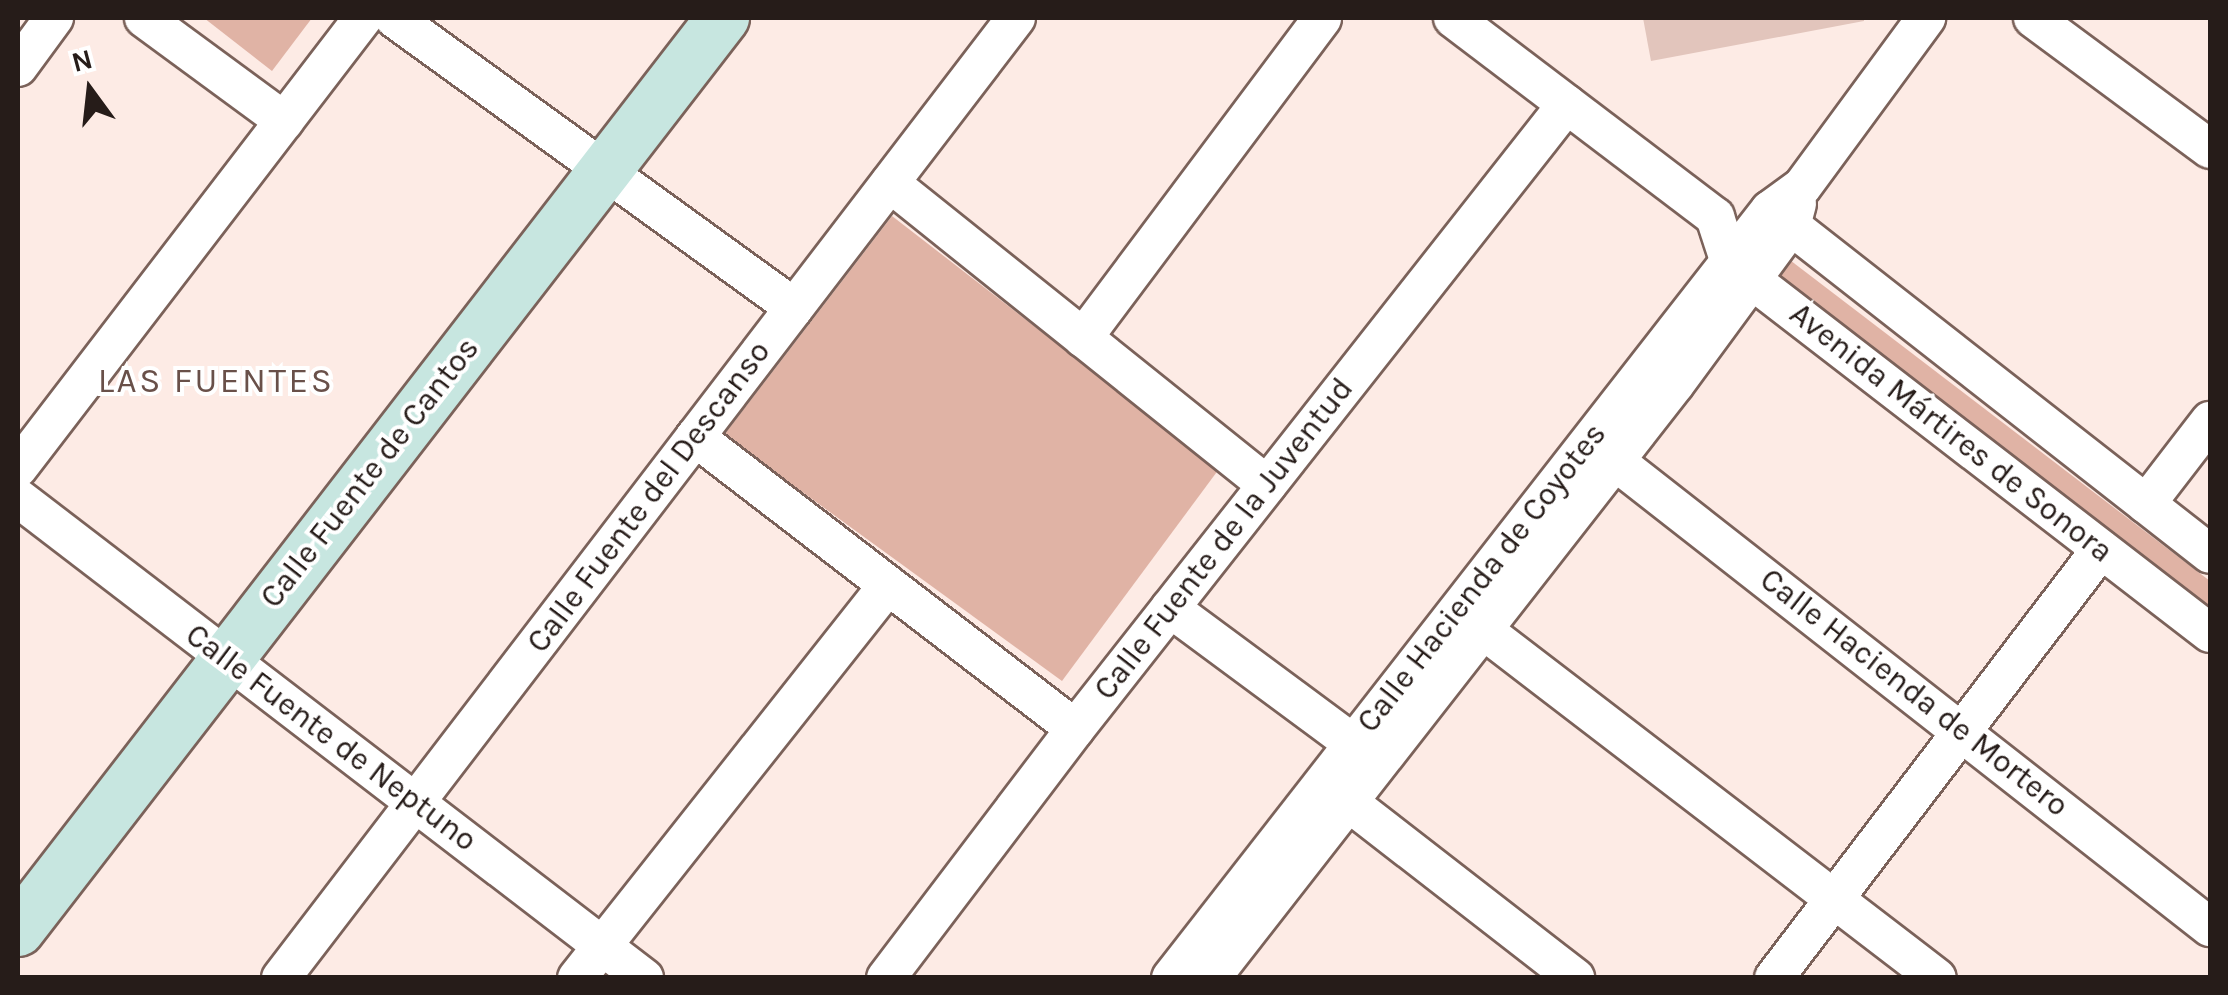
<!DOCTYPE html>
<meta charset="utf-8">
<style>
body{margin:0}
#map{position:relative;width:2228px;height:995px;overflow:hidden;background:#fdebe5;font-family:Karla,sans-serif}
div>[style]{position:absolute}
.green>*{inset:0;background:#e0b3a5}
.building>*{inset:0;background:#e2c5bc}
.roads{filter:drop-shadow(2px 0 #7b625a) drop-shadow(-2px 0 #7b625a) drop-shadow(0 2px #7b625a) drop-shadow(0 -2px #7b625a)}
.street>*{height:38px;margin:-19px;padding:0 19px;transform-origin:19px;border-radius:19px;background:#fff}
.secondary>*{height:52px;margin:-26px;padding:0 26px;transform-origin:26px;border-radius:26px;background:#c7e6e0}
span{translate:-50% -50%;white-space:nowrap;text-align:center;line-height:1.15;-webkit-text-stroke:8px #fff;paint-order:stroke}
.street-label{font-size:32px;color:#261c19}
.neighbourhood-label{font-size:35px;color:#695049;letter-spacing:2.5px}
.frame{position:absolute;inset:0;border:20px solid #261c19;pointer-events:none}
.north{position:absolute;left:40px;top:40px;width:100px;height:100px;-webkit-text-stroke:8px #fff;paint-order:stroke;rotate:345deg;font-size:28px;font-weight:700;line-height:40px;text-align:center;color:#261c19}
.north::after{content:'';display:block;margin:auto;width:35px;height:45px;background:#261c19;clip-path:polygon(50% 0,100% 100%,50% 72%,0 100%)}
</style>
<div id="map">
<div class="green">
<i style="clip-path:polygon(204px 18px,312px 18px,272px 71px)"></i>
<i style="clip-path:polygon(892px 216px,1219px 469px,1062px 681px,724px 435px)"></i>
<i style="clip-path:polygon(1782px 254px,2210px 581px,2210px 618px,1766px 276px)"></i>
</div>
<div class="building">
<i style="clip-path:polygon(1643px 18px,1864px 18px,1864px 21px,1651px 61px)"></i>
</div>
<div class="roads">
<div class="street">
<i style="left:144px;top:18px;width:174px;rotate:36.3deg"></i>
<i style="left:394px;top:18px;width:494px;rotate:35.9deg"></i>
<i style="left:1453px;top:18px;width:329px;rotate:37.2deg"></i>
<i style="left:1715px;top:217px;width:48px;rotate:71.9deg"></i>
<i style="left:1730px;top:263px;width:606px;rotate:37.63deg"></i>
<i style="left:2033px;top:18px;width:220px;rotate:36.5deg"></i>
<i style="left:18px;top:67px;width:61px;rotate:-53.7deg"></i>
<i style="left:890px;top:183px;width:483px;rotate:38.7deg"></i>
<i style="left:1772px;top:211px;width:556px;rotate:38.06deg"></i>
<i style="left:1083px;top:338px;width:399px;rotate:-53.2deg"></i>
<i style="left:695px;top:437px;width:479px;rotate:37.5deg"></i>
<i style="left:1615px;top:461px;width:756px;rotate:38.07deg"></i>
<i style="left:18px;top:468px;width:567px;rotate:-52.52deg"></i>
<i style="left:18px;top:498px;width:789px;rotate:37.48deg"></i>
<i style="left:2146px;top:504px;width:105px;rotate:-52.4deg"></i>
<i style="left:1170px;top:608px;width:247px;rotate:36.5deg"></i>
<i style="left:1482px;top:629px;width:573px;rotate:37.49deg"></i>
<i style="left:1347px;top:801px;width:289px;rotate:37.8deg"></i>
<i style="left:281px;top:978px;width:1209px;rotate:-52.56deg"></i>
<i style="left:577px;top:978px;width:501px;rotate:-51.64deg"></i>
<i style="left:886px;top:978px;width:313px;rotate:-52.8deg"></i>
<i style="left:1075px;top:729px;width:795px;rotate:-51.79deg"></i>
<i style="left:1171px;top:978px;width:974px;rotate:-52.05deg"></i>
<i style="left:1770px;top:210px;width:39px;rotate:-36deg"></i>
<i style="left:1802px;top:187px;width:210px;rotate:-53.7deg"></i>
<i style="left:1211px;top:978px;width:754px;rotate:-52.01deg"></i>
<i style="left:1675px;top:384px;width:196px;rotate:-53.7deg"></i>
<i style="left:1791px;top:226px;width:23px;rotate:-75deg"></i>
<i style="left:1774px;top:978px;width:539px;rotate:-52.68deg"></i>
</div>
<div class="secondary">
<i style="left:18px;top:930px;width:1153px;rotate:-52.3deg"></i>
</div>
</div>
<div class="street-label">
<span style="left:1951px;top:433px;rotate:38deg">Avenida Mártires de Sonora</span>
<span style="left:370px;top:473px;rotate:-52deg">Calle Fuente de Cantos</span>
<span style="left:649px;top:497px;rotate:-53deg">Calle Fuente del Descanso</span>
<span style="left:1224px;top:539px;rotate:-52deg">Calle Fuente de la Juventud</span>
<span style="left:1482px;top:578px;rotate:-52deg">Calle Hacienda de Coyotes</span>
<span style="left:1914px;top:693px;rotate:38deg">Calle Hacienda de Mortero</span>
<span style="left:331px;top:738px;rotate:37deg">Calle Fuente de Neptuno</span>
</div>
<div class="neighbourhood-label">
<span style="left:216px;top:381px">LAS FUENTES</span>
</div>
<div class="frame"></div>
<div class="north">N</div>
</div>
